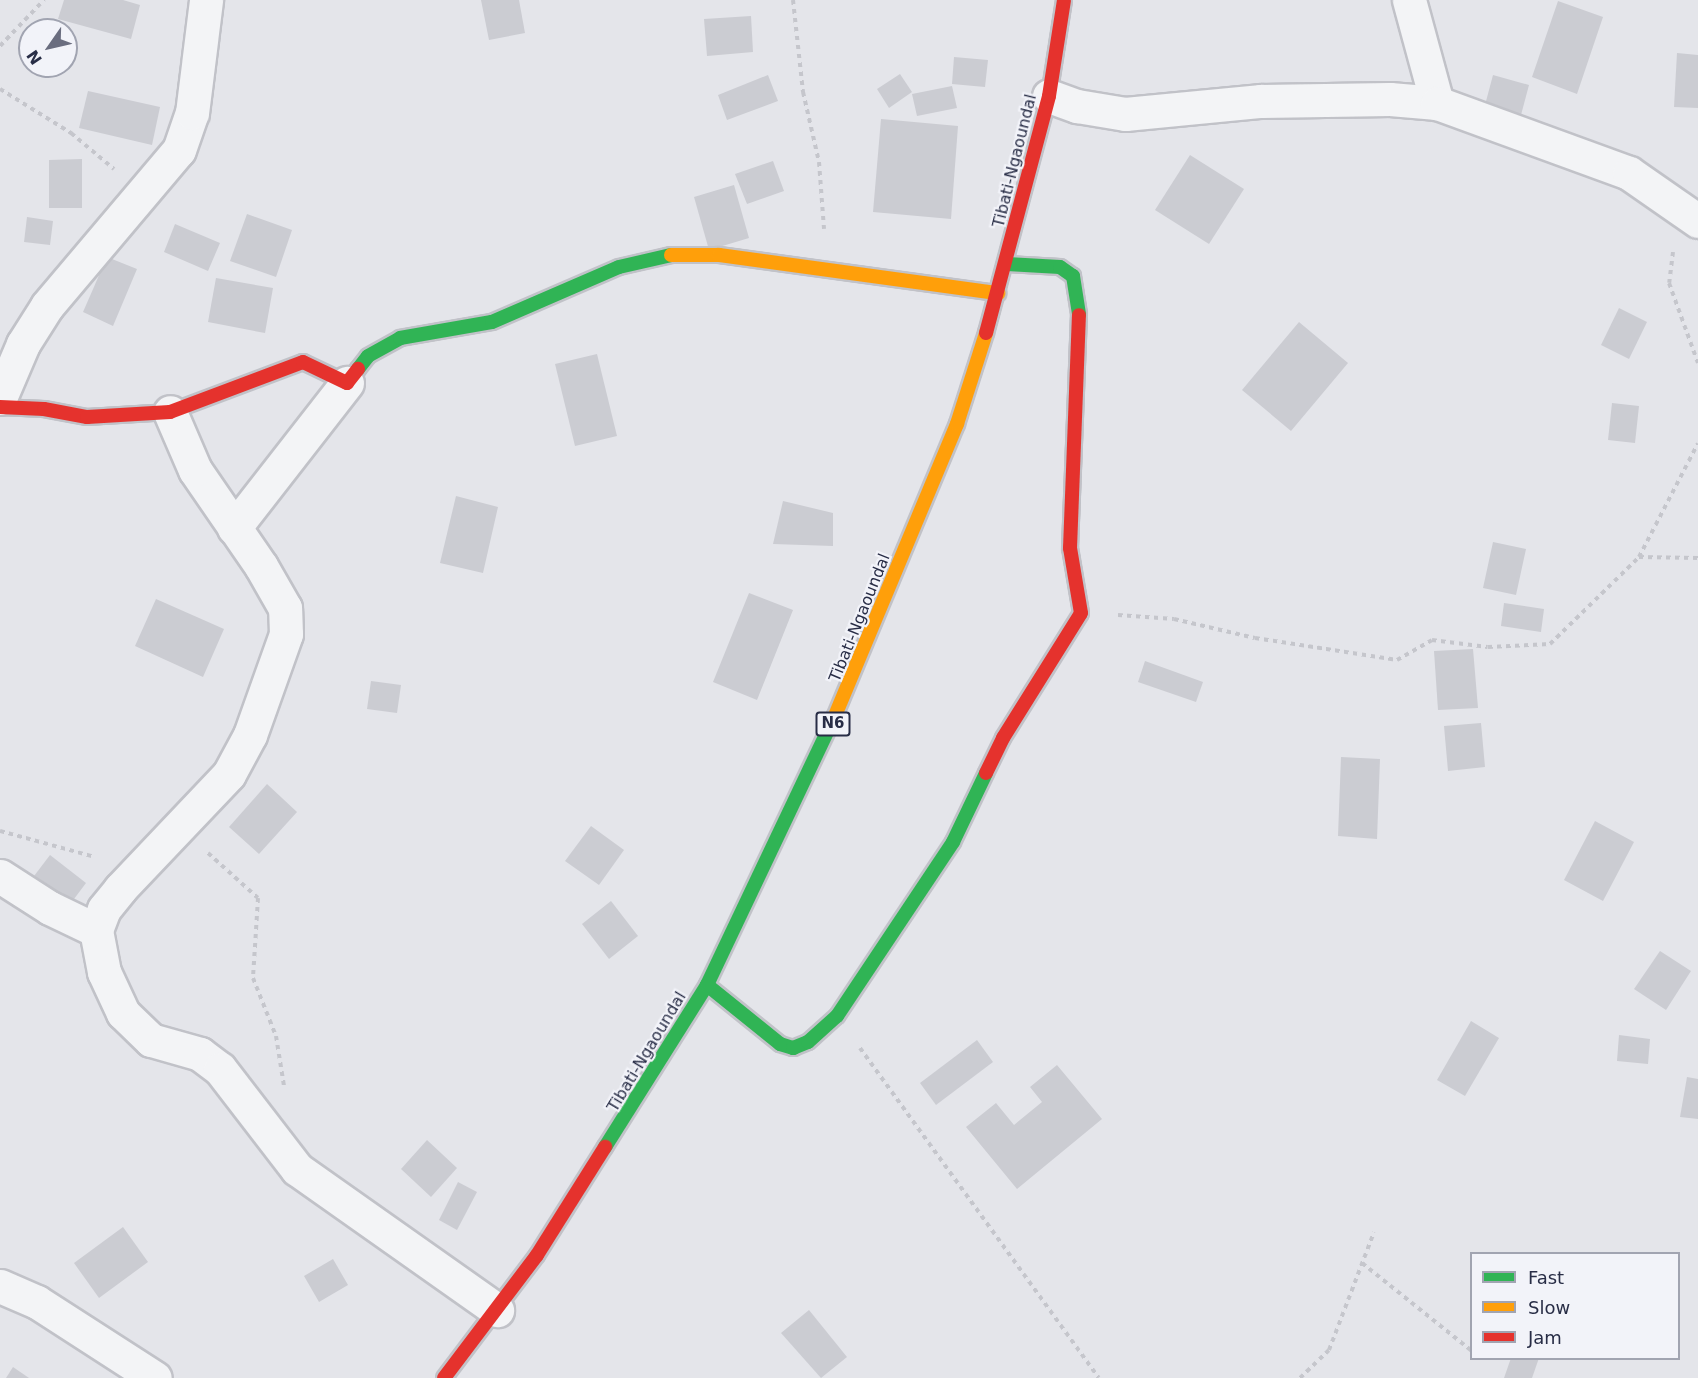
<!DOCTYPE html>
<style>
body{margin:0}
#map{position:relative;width:1698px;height:1378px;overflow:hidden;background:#e4e5ea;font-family:"DejaVu Sans",sans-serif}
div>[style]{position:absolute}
.building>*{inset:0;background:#cbccd2}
.path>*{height:4px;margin-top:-2px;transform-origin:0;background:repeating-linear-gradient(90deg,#c5c6cc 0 4.5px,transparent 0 9px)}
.roads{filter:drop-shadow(2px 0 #c1c2c8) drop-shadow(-2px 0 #c1c2c8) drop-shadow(0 2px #c1c2c8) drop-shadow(0 -2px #c1c2c8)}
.street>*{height:33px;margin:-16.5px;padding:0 16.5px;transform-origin:16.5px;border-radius:16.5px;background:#f3f4f6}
.fast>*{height:14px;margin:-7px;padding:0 7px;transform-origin:7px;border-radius:7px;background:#30b455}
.slow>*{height:14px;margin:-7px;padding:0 7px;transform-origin:7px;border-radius:7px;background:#ff9f0a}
.jam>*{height:14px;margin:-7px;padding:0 7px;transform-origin:7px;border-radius:7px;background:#e5322d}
span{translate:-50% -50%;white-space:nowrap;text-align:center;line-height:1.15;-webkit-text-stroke:4.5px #f2f3f9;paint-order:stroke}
.shield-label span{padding:2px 4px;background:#f2f3f9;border:2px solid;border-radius:4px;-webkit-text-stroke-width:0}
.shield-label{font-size:15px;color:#282d46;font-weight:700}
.street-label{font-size:16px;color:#282d46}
.legend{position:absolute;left:1470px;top:1252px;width:210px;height:108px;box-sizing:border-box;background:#f2f3f9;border:2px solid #a1a4b1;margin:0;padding:8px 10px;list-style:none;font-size:18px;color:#282d46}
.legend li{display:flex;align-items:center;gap:12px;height:30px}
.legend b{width:30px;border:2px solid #a1a4b1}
.north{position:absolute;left:18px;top:18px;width:60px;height:60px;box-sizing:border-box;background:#f2f3f9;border:2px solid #a1a4b1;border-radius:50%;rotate:236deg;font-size:16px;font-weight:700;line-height:24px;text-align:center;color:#282d46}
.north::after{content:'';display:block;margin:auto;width:21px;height:27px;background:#6a6d7f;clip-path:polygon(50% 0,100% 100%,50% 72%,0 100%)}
</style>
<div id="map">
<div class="building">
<i style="clip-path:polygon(64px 0,123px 0,140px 5px,131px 39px,58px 19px)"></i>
<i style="clip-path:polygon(481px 0,519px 0,525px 33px,489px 40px)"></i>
<i style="clip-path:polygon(1558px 1px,1603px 17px,1577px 94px,1532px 77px)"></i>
<i style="clip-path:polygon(751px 16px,753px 52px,707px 56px,704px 19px)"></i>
<i style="clip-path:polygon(1677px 53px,1698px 55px,1698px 108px,1674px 107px)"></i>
<i style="clip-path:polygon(954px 57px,988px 60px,985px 87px,952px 84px)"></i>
<i style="clip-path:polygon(900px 74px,912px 92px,889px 108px,877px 89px)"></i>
<i style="clip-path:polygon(768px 75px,778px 101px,727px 120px,718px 95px)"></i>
<i style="clip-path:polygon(1493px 75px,1529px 85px,1521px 115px,1485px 105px)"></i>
<i style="clip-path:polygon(952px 86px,957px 108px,917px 116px,912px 94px)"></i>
<i style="clip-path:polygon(88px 91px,160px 107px,152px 145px,79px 128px)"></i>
<i style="clip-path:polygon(881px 119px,958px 126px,951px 219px,873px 212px)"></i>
<i style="clip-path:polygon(1190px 155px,1244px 189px,1209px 244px,1155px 210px)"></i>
<i style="clip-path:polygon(82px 159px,82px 208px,49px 208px,49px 160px)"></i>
<i style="clip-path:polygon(773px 161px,784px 191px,747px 204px,735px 174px)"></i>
<i style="clip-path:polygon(734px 185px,749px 238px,709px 250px,694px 197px)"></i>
<i style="clip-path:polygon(247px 214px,292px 230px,276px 277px,230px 261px)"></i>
<i style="clip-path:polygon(27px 217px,53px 221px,50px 245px,24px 242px)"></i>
<i style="clip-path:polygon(175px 224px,220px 243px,208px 271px,164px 252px)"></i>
<i style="clip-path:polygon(107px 257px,137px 269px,113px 326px,83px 312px)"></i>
<i style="clip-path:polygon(216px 278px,273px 288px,265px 333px,208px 322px)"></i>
<i style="clip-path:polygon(1619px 308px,1647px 322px,1629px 359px,1601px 345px)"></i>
<i style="clip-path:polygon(1299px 322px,1348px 363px,1291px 431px,1242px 390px)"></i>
<i style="clip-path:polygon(597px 354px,617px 436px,575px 446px,555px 364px)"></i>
<i style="clip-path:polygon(1612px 403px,1639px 406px,1635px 443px,1608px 440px)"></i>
<i style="clip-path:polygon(456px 496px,498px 507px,483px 573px,440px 563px)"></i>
<i style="clip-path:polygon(783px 501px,833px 513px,833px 546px,773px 544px)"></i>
<i style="clip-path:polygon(1493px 542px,1526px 549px,1516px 595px,1483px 588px)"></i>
<i style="clip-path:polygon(749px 593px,793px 610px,757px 700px,713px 682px)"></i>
<i style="clip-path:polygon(156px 599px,224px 629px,203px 677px,135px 646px)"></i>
<i style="clip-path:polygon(1504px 603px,1544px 609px,1541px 632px,1501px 626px)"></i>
<i style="clip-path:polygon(1473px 649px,1478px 708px,1438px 710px,1434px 651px)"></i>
<i style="clip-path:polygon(1145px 661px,1203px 682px,1196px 702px,1138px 682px)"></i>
<i style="clip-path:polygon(371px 681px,401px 685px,397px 713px,367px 709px)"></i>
<i style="clip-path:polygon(1481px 723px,1485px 767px,1448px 771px,1444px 726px)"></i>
<i style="clip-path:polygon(1341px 757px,1380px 759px,1377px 839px,1338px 836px)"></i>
<i style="clip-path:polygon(267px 784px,297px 812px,259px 854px,229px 827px)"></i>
<i style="clip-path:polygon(1595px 821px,1634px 842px,1603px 901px,1564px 880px)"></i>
<i style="clip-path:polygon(591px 826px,624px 850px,599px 885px,565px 861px)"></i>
<i style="clip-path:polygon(50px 855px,86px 883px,68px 907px,31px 880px)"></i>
<i style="clip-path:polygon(611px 901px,638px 936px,609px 959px,582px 924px)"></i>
<i style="clip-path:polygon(1660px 951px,1691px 971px,1666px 1010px,1634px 989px)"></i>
<i style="clip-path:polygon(1471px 1021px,1499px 1038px,1465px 1096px,1437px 1080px)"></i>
<i style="clip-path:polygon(1619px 1035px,1650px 1039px,1648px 1064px,1617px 1061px)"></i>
<i style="clip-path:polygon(977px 1040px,993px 1062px,936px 1105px,920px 1083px)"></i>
<i style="clip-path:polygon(1057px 1065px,1102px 1119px,1017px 1189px,966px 1127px,996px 1103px,1014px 1125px,1042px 1102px,1030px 1087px)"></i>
<i style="clip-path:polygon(1687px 1077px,1698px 1079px,1698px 1119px,1680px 1117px)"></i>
<i style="clip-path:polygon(427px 1140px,457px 1168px,431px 1197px,401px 1169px)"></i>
<i style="clip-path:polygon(458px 1182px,477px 1192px,457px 1230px,439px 1220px)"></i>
<i style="clip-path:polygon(123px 1227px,148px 1262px,99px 1298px,74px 1263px)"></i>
<i style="clip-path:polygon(333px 1259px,348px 1285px,319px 1302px,304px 1276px)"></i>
<i style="clip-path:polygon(809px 1310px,847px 1357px,821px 1378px,781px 1333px)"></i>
<i style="clip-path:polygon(1511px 1358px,1539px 1358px,1532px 1378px,1504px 1378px)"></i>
<i style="clip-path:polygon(13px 1367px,29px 1378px,6px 1378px)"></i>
</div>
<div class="path">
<i style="left:793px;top:0;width:93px;rotate:83.8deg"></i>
<i style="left:803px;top:92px;width:72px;rotate:77.1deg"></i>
<i style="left:819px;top:162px;width:67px;rotate:85.7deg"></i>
<i style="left:0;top:46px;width:64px;rotate:-46.3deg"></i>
<i style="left:0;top:89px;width:84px;rotate:31.8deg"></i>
<i style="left:71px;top:133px;width:56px;rotate:39.9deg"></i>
<i style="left:1673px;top:252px;width:31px;rotate:97deg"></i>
<i style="left:1669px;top:283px;width:85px;rotate:70.1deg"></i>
<i style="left:1639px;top:557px;width:59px;rotate:1deg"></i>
<i style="left:1118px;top:615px;width:56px;rotate:4.1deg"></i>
<i style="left:1174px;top:619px;width:83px;rotate:13.2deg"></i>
<i style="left:1255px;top:638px;width:144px;rotate:8.8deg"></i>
<i style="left:1397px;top:660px;width:40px;rotate:-29.7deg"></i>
<i style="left:1432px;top:640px;width:56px;rotate:7.1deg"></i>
<i style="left:1488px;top:647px;width:62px;rotate:-2.8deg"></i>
<i style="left:1550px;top:644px;width:124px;rotate:-44.3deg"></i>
<i style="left:1639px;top:557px;width:128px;rotate:-62.6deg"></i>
<i style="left:0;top:831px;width:98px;rotate:15.3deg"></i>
<i style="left:208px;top:853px;width:67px;rotate:42deg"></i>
<i style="left:258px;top:898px;width:80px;rotate:93.6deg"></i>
<i style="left:253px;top:978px;width:62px;rotate:68.4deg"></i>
<i style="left:276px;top:1036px;width:51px;rotate:80.9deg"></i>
<i style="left:860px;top:1048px;width:407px;rotate:54.1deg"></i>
<i style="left:1362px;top:1263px;width:141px;rotate:38.7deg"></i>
<i style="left:1481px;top:1358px;width:1px;rotate:45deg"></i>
<i style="left:1300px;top:1378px;width:40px;rotate:-44deg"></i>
<i style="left:1329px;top:1350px;width:126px;rotate:-69.1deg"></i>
</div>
<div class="roads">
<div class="street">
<i style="left:1409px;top:0;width:107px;rotate:74.8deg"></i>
<i style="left:1049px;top:96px;width:30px;rotate:20deg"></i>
<i style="left:1077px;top:106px;width:49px;rotate:9.5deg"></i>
<i style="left:1125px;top:114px;width:137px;rotate:-5.5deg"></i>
<i style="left:1261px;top:101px;width:129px;rotate:-0.9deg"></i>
<i style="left:1390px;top:99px;width:47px;rotate:4.9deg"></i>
<i style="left:1437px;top:103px;width:204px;rotate:20deg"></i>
<i style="left:1629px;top:173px;width:84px;rotate:34.8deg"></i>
<i style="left:0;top:398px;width:59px;rotate:-66.9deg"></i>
<i style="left:23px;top:344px;width:45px;rotate:-57.7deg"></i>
<i style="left:47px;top:306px;width:204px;rotate:-49.8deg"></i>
<i style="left:179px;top:150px;width:39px;rotate:-71deg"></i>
<i style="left:192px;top:113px;width:114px;rotate:-82.9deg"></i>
<i style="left:234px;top:528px;width:184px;rotate:-52.1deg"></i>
<i style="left:0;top:876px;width:59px;rotate:32.6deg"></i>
<i style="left:50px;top:908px;width:51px;rotate:25.6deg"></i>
<i style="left:96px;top:930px;width:43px;rotate:79.2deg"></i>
<i style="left:104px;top:972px;width:45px;rotate:65.1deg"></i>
<i style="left:123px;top:1013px;width:39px;rotate:44deg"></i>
<i style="left:151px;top:1040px;width:51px;rotate:15.9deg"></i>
<i style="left:200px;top:1054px;width:25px;rotate:37deg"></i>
<i style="left:220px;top:1069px;width:126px;rotate:52.4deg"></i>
<i style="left:297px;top:1169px;width:245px;rotate:35.2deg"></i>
<i style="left:96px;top:930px;width:22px;rotate:-69deg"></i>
<i style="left:104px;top:909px;width:26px;rotate:-51deg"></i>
<i style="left:120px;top:889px;width:158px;rotate:-46.5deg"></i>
<i style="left:229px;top:774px;width:44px;rotate:-61.7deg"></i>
<i style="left:250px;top:735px;width:107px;rotate:-70.4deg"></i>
<i style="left:286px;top:634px;width:26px;rotate:-92deg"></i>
<i style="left:285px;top:608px;width:48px;rotate:-119.7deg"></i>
<i style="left:261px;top:566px;width:116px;rotate:-124.5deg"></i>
<i style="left:195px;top:470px;width:63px;rotate:-113.3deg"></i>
<i style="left:0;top:1286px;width:40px;rotate:23.4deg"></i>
<i style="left:37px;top:1302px;width:140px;rotate:32.8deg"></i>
</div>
<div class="fast">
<i style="left:1007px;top:264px;width:53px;rotate:3.2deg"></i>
<i style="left:1060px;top:267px;width:16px;rotate:35deg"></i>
<i style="left:1073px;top:276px;width:39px;rotate:81deg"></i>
<i style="left:358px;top:369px;width:16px;rotate:-52deg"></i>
<i style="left:368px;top:356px;width:37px;rotate:-29deg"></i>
<i style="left:400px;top:338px;width:93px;rotate:-9.9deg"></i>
<i style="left:492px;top:322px;width:138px;rotate:-23.4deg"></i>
<i style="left:619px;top:267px;width:53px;rotate:-13deg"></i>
<i style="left:707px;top:985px;width:94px;rotate:38.9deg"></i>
<i style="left:780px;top:1044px;width:14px;rotate:17deg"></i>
<i style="left:793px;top:1048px;width:16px;rotate:-22deg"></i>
<i style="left:808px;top:1042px;width:39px;rotate:-42deg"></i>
<i style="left:837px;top:1016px;width:209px;rotate:-56.3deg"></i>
<i style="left:953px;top:842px;width:76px;rotate:-64.4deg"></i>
<i style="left:605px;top:1147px;width:191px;rotate:-57.8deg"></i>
<i style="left:707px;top:985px;width:296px;rotate:-64.6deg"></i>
</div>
<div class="slow">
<i style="left:671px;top:255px;width:48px"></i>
<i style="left:719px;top:255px;width:282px;rotate:7.8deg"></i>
<i style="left:834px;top:718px;width:319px;rotate:-67.3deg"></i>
<i style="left:957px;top:424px;width:96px;rotate:-72.3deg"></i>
</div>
<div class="jam">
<i style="left:986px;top:333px;width:245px;rotate:-75.1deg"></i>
<i style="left:1049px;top:96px;width:97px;rotate:-81.1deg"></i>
<i style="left:0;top:407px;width:44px;rotate:2.6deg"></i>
<i style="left:44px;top:409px;width:44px;rotate:10.5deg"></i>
<i style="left:87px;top:417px;width:83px;rotate:-3.4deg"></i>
<i style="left:170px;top:412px;width:142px;rotate:-20.6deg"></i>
<i style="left:303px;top:362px;width:49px;rotate:25.5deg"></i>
<i style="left:347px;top:383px;width:18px;rotate:-52deg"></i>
<i style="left:986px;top:773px;width:39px;rotate:-64deg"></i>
<i style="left:1003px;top:738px;width:147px;rotate:-58deg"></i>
<i style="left:1081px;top:613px;width:66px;rotate:-99.6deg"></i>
<i style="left:1070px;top:548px;width:233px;rotate:-87.8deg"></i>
<i style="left:444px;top:1378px;width:154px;rotate:-52.9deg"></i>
<i style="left:537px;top:1255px;width:128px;rotate:-57.8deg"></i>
</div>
</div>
<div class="shield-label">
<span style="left:833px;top:724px">N6</span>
</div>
<div class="street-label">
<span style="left:1015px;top:161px;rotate:-76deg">Tibati-Ngaoundal</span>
<span style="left:860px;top:618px;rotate:-68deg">Tibati-Ngaoundal</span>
<span style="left:647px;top:1052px;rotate:-59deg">Tibati-Ngaoundal</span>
</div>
<ul class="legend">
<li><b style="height:8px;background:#30b455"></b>Fast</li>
<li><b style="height:8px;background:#ff9f0a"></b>Slow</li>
<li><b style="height:8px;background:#e5322d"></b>Jam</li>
</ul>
<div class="north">N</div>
</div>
